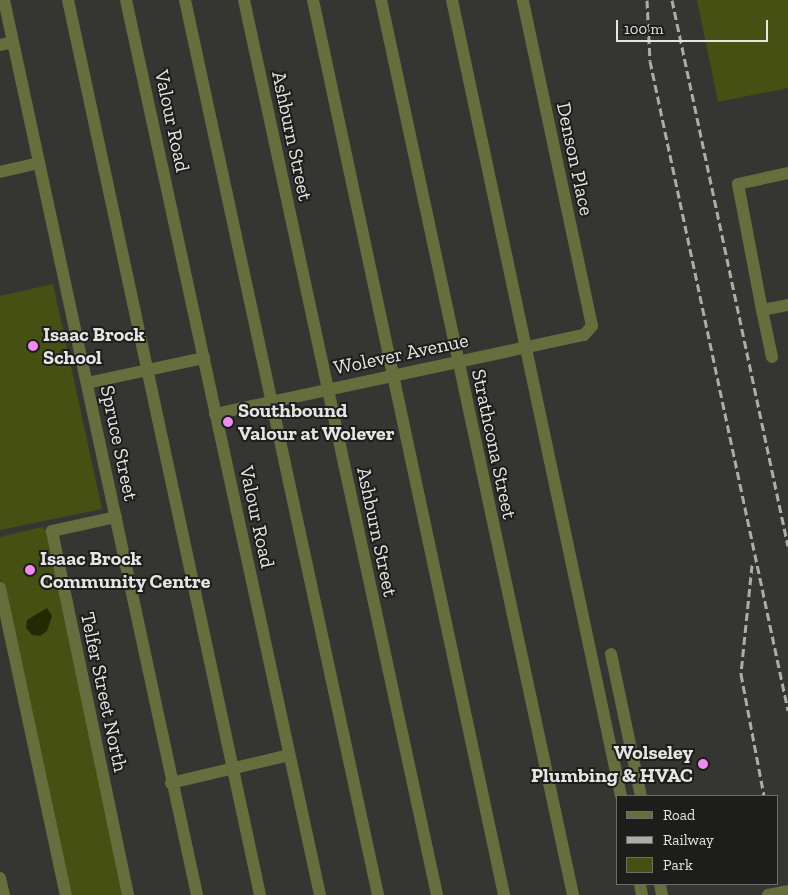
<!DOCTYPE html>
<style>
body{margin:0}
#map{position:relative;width:788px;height:895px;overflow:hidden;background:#353632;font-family:"Zilla Slab",serif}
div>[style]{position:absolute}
.green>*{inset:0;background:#475013}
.water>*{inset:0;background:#242902}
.minor>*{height:12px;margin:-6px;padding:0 6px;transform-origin:6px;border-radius:6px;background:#666e3d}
.rail>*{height:3px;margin-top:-1.5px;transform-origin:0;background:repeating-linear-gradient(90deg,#acadaa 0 8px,transparent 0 12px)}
.dots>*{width:14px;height:14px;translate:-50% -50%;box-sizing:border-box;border:2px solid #1d1d1b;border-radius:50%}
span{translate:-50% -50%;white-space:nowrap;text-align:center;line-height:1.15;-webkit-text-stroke:4px #1d1d1b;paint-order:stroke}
.street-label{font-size:20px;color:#e5e6e3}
.poi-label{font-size:20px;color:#e5e6e3;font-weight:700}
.left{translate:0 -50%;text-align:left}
.right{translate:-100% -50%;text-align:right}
.legend{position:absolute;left:616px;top:795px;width:162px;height:90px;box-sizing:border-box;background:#1d1d1b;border:1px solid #6d6d6b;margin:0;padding:6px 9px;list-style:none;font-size:15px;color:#e5e6e3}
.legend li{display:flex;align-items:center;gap:10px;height:25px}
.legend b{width:25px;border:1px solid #6d6d6b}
.scale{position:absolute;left:616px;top:20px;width:152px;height:22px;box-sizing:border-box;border:2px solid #e5e6e3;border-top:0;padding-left:6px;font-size:15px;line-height:18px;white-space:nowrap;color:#e5e6e3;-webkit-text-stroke:4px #1d1d1b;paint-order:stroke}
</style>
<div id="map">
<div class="green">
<i style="clip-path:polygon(697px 0,788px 0,788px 88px,718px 102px)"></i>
<i style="clip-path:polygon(53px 284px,102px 509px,0 530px,0 296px)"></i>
<i style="clip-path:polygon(42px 527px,47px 532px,123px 895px,69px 895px,0 578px,0 537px)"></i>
</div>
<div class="water">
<i style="clip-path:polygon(47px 608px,52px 616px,47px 631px,40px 636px,32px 635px,26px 628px,27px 620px)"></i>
</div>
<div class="minor">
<i style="left:4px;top:0;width:916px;rotate:77.83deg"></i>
<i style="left:68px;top:0;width:915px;rotate:77.89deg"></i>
<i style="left:126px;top:0;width:916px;rotate:77.77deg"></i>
<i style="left:185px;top:0;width:916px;rotate:77.83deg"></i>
<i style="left:244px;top:0;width:916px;rotate:77.83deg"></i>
<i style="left:313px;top:0;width:915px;rotate:77.95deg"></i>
<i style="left:381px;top:0;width:915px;rotate:77.89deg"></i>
<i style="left:452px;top:0;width:814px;rotate:78.01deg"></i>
<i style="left:0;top:45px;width:13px;rotate:-13deg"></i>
<i style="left:0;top:172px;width:40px;rotate:-13deg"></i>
<i style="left:762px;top:310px;width:128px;rotate:-100.8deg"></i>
<i style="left:738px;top:184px;width:51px;rotate:-12.4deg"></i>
<i style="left:772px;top:357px;width:48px;rotate:-102deg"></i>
<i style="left:762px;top:310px;width:26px;rotate:-11deg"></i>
<i style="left:87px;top:383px;width:120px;rotate:-12.1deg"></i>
<i style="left:215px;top:414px;width:377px;rotate:-12.1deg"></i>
<i style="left:584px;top:335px;width:12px;rotate:-48deg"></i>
<i style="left:592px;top:326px;width:333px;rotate:-102deg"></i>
<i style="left:116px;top:517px;width:66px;rotate:167.7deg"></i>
<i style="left:52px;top:531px;width:372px;rotate:78.2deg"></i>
<i style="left:0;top:588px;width:314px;rotate:77.9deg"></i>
<i style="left:611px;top:654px;width:145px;rotate:78.1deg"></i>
<i style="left:171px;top:783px;width:121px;rotate:-13.3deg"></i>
<i style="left:0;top:878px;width:17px;rotate:77deg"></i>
<i style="left:640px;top:884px;width:11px;rotate:80deg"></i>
<i style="left:660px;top:884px;width:11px;rotate:80deg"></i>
<i style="left:768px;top:895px;width:20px;rotate:-11deg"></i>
</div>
<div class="rail">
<i style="left:647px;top:0;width:61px;rotate:87.2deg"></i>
<i style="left:650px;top:61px;width:664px;rotate:78deg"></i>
<i style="left:672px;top:0;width:558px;rotate:78.01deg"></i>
<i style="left:752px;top:565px;width:110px;rotate:95.8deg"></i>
<i style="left:741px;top:674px;width:124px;rotate:79.3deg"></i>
</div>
<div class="dots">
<i style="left:33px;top:346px;background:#f28af2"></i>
<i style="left:228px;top:422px;background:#f28af2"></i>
<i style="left:30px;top:570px;background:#f28af2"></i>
<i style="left:703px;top:764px;background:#f28af2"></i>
</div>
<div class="street-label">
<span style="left:172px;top:121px;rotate:78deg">Valour Road</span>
<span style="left:292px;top:136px;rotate:78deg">Ashburn Street</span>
<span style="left:575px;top:159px;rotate:78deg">Denson Place</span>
<span style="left:401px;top:354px;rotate:-12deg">Wolever Avenue</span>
<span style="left:119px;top:443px;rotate:78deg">Spruce Street</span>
<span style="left:494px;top:444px;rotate:78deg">Strathcona Street</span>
<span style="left:257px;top:517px;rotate:78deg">Valour Road</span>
<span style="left:377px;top:532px;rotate:78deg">Ashburn Street</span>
<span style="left:104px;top:692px;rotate:78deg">Telfer Street North</span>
</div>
<div class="poi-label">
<span class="left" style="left:43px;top:346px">Isaac Brock<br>School</span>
<span class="left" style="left:238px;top:422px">Southbound<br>Valour at Wolever</span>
<span class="left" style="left:40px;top:570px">Isaac Brock<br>Community Centre</span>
<span class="right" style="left:693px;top:764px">Wolseley<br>Plumbing &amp; HVAC</span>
</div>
<ul class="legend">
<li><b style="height:6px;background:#666e3d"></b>Road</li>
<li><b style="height:6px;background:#acadaa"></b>Railway</li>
<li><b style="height:14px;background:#475013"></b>Park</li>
</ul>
<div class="scale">100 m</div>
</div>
